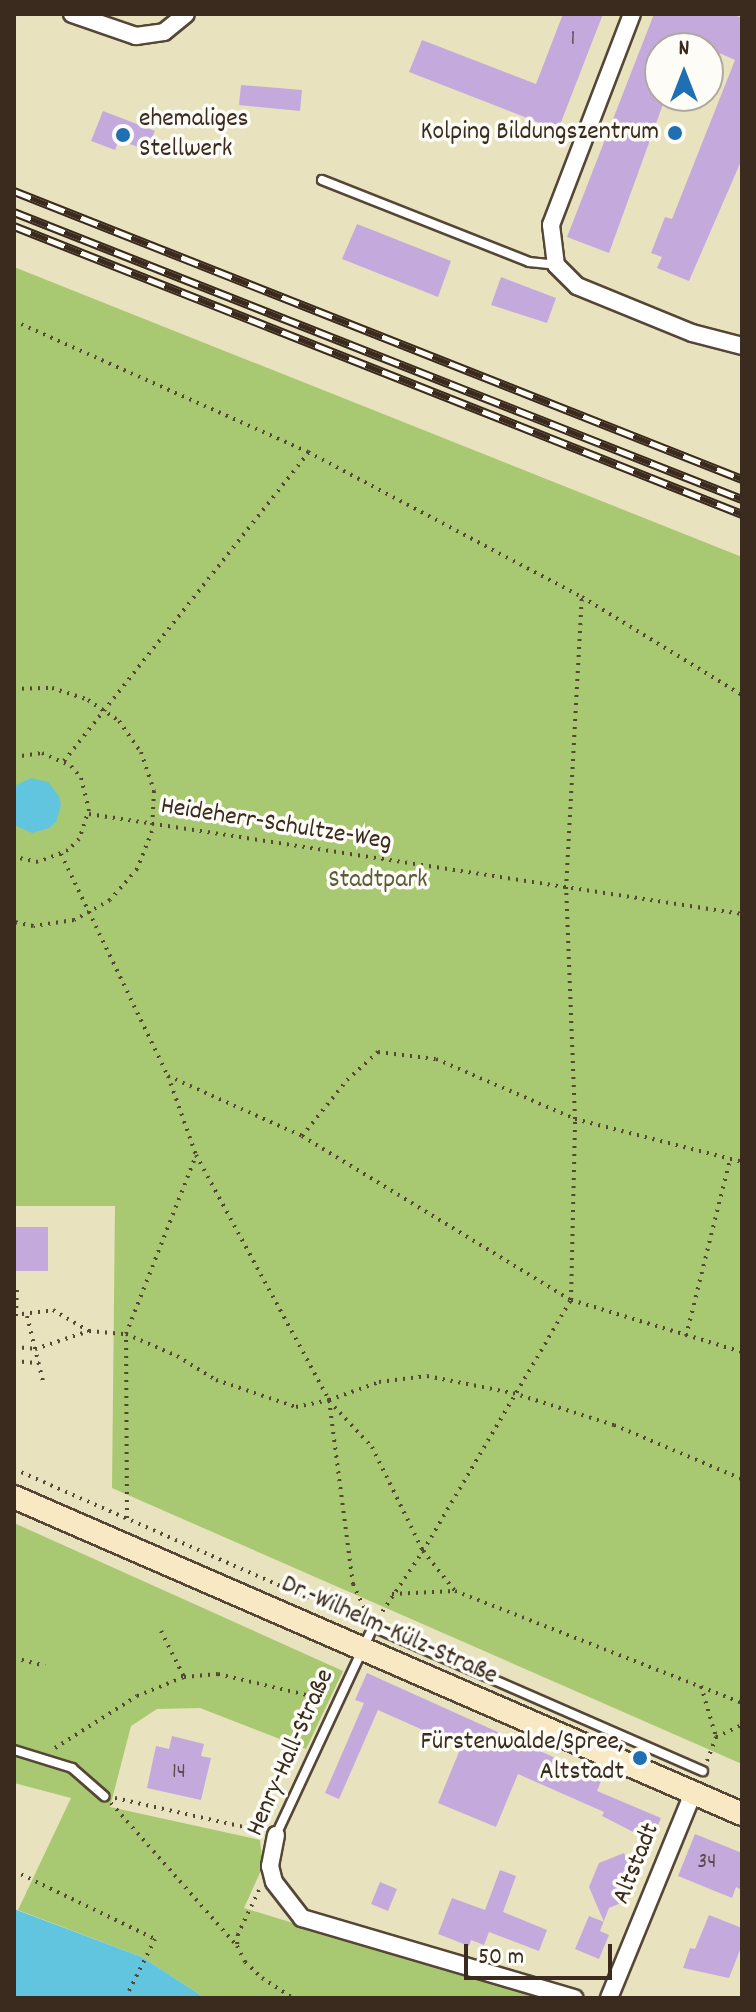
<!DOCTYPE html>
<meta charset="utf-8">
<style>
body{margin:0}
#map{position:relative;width:756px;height:2012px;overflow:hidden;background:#e9e2bf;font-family:Dekko,sans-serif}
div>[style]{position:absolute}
.green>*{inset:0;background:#a8c971}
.water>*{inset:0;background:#62c5e0}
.building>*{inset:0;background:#c4aadc}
.path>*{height:4px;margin-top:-2px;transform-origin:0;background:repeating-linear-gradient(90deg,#554636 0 2px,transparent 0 8px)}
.roads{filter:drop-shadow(2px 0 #554636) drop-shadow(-2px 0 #554636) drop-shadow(0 2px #554636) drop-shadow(0 -2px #554636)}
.lane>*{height:8px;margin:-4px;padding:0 4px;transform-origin:4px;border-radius:4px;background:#fff}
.street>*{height:16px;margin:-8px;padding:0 8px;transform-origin:8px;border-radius:8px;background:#fff}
.secondary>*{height:22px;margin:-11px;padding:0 11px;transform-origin:11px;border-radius:11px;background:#f8e8c3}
.rail>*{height:9px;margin-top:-4.5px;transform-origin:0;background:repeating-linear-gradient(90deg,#fdfcf7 0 18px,#3b2a1e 0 36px);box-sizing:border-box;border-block:2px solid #3b2a1e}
.dots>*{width:22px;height:22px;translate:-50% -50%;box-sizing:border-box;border:4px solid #fdfcf7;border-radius:50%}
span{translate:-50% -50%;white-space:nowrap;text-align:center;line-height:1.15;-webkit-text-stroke:7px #fdfcf7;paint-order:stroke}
.number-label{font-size:22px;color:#5d4a4e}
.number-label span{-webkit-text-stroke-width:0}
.poi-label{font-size:26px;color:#3b2a1e}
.left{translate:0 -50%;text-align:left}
.right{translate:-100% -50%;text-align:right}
.street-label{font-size:26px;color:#3b2a1e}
.park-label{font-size:26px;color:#5c5a37}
.frame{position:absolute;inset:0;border:16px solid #3b2a1e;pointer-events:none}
.north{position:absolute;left:644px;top:32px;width:80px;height:80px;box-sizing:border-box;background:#fdfcf7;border:2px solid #afa8a0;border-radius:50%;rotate:0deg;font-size:22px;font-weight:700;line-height:32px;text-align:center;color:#3b2a1e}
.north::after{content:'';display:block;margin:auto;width:28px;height:36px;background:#1f6fb2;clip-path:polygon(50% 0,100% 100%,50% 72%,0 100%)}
.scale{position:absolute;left:464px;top:1944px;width:148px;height:36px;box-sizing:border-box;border:4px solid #3b2a1e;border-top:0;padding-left:10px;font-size:24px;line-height:28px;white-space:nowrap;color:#3b2a1e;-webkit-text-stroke:6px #fdfcf7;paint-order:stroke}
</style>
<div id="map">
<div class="green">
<i style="clip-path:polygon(14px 267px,742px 557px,742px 1764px,112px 1488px,115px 1206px,14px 1206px)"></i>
<i style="clip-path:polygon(14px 1523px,343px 1671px,306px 1749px,200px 1708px,157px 1709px,131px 1726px,110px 1807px,260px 1840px,263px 1866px,244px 1908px,538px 1998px,205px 1998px,142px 1957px,18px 1910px,71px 1798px,14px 1783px)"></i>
</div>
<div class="water">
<i style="clip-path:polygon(31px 778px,48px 782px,59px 796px,61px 805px,56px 822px,49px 828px,32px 833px,14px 825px,14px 786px)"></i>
<i style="clip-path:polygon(14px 1909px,142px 1957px,205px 1998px,14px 1998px)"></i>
</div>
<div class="building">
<i style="clip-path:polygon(563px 14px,603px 14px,558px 130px,409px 72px,422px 40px,536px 84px)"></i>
<i style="clip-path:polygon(654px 14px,731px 14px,742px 18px,742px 159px,689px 281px,657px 268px,662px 257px,651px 253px,665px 217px,672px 219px,735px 60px,708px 48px,660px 48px,660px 96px,666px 96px,609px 253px,567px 237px)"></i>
<i style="clip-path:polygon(241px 85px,302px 90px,300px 111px,239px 105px)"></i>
<i style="clip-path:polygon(103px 111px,155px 131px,146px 150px,119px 140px,115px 150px,91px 141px)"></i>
<i style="clip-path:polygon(357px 224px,451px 261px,438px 297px,342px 259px)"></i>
<i style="clip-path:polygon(501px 277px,556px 298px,547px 323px,491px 305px)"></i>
<i style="clip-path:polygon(14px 1227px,48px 1227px,48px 1271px,14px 1271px)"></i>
<i style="clip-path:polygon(367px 1673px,602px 1779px,597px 1791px,661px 1818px,651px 1841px,602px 1816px,604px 1812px,518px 1774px,496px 1827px,438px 1803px,461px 1747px,378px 1710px,339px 1799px,325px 1793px,364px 1703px,355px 1700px)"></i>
<i style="clip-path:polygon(172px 1736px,204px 1744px,201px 1756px,211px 1758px,201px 1800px,147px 1788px,156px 1746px,169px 1749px)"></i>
<i style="clip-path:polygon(695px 1834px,742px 1853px,742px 1890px,736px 1887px,732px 1898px,678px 1876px)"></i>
<i style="clip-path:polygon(624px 1853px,635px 1880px,626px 1901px,609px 1908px,600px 1931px,609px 1935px,599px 1959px,575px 1949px,589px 1916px,604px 1922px,589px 1887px,599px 1863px)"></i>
<i style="clip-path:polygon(500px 1870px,516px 1876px,503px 1912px,547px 1930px,539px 1951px,489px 1932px,484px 1945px,471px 1940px,469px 1946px,438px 1934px,452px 1898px,485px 1910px)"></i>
<i style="clip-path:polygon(380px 1882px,397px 1889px,388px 1911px,371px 1904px)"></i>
<i style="clip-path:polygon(709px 1915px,742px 1928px,742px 1945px,729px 1978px,683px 1968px,690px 1948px,695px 1949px)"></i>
</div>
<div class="path">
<i style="left:14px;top:321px;width:322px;rotate:24deg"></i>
<i style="left:308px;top:452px;width:310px;rotate:27.9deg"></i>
<i style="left:582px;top:597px;width:188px;rotate:31.5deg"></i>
<i style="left:14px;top:689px;width:38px;rotate:-2deg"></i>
<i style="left:52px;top:688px;width:38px;rotate:18deg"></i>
<i style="left:88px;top:700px;width:37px;rotate:34deg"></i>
<i style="left:119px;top:721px;width:38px;rotate:55deg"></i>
<i style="left:141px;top:752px;width:41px;rotate:71.6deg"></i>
<i style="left:154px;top:791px;width:40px;rotate:92.9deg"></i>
<i style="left:152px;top:831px;width:41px;rotate:111.5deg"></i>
<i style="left:137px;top:869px;width:41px;rotate:131.1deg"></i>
<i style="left:110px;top:900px;width:41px;rotate:150.9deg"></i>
<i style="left:74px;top:920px;width:41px;rotate:171.7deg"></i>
<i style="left:33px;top:926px;width:19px;rotate:-168deg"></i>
<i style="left:14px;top:757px;width:28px;rotate:-8deg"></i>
<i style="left:42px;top:753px;width:32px;rotate:24deg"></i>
<i style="left:71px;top:766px;width:16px;rotate:50deg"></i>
<i style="left:81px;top:778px;width:32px;rotate:76deg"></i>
<i style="left:89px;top:809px;width:32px;rotate:108deg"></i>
<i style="left:79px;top:839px;width:16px;rotate:135deg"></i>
<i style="left:68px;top:850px;width:32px;rotate:158deg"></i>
<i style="left:38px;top:862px;width:25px;rotate:-168deg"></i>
<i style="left:64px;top:761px;width:393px;rotate:-51.6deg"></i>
<i style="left:89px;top:814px;width:661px;rotate:8.71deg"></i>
<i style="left:61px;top:854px;width:246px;rotate:64.3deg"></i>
<i style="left:168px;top:1076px;width:84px;rotate:70.5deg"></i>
<i style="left:196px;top:1155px;width:279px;rotate:61.5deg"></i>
<i style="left:329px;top:1400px;width:186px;rotate:82.6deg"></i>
<i style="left:353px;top:1584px;width:35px;rotate:65deg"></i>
<i style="left:168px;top:1076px;width:147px;rotate:24.1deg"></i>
<i style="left:302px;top:1136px;width:315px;rotate:31.4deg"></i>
<i style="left:571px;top:1300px;width:179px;rotate:16.9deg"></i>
<i style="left:302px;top:1136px;width:72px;rotate:-51.2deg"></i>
<i style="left:347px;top:1080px;width:42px;rotate:-42.1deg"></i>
<i style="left:378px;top:1052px;width:58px;rotate:6.9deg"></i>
<i style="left:436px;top:1059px;width:151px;rotate:23.3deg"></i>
<i style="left:575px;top:1119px;width:172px;rotate:14.4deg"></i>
<i style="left:14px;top:1315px;width:39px;rotate:-7deg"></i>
<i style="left:53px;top:1310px;width:42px;rotate:30.3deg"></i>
<i style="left:89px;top:1331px;width:37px;rotate:5deg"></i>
<i style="left:126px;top:1334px;width:56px;rotate:23.3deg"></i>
<i style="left:177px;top:1356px;width:46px;rotate:31.6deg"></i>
<i style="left:216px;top:1380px;width:84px;rotate:18.6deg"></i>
<i style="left:296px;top:1407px;width:34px;rotate:-12deg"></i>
<i style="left:329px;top:1400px;width:53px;rotate:-19.8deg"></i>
<i style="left:379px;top:1382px;width:48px;rotate:-7.1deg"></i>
<i style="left:427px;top:1376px;width:88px;rotate:11.2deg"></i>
<i style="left:513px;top:1393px;width:106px;rotate:17.6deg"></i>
<i style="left:614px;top:1425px;width:139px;rotate:22.9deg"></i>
<i style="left:16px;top:1316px;width:28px;rotate:-88deg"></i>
<i style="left:27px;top:1316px;width:71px;rotate:76.2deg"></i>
<i style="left:686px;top:1336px;width:181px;rotate:-76deg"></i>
<i style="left:14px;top:1347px;width:21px;rotate:5deg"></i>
<i style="left:35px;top:1349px;width:57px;rotate:-18.4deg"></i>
<i style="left:14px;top:1361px;width:25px;rotate:5deg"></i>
<i style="left:329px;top:1401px;width:63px;rotate:46.9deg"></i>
<i style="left:372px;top:1447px;width:116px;rotate:63.9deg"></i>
<i style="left:423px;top:1551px;width:51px;rotate:51.3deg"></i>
<i style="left:14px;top:1469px;width:382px;rotate:23.7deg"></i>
<i style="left:127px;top:1518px;width:184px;rotate:-90.3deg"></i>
<i style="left:126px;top:1334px;width:192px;rotate:-68.6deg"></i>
<i style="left:392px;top:1594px;width:63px;rotate:-2.7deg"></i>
<i style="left:455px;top:1591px;width:308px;rotate:21.3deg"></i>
<i style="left:378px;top:1618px;width:81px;rotate:-56.1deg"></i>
<i style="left:423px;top:1551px;width:291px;rotate:-59.5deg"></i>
<i style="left:571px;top:1300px;width:181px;rotate:-88.7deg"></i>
<i style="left:575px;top:1119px;width:230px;rotate:-92.2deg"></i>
<i style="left:566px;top:889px;width:292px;rotate:-86.9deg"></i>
<i style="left:161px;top:1631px;width:51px;rotate:63.4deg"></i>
<i style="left:14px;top:1658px;width:32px;rotate:14deg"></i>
<i style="left:701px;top:1686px;width:53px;rotate:73.6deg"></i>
<i style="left:55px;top:1748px;width:97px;rotate:-32.4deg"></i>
<i style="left:137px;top:1696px;width:51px;rotate:-22deg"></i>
<i style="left:184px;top:1677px;width:34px;rotate:-5deg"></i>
<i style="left:218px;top:1674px;width:109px;rotate:13.3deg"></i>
<i style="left:707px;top:1761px;width:26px;rotate:-69deg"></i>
<i style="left:716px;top:1737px;width:29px;rotate:-25deg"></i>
<i style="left:115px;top:1798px;width:151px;rotate:12.7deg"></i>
<i style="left:111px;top:1803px;width:191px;rotate:48.6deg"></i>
<i style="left:14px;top:1871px;width:157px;rotate:25.7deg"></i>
<i style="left:155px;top:1939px;width:58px;rotate:116.6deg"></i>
<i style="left:259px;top:1890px;width:49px;rotate:115.5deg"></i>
<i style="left:238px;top:1934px;width:12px;rotate:95deg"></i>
<i style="left:237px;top:1946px;width:18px;rotate:63deg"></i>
<i style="left:245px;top:1962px;width:23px;rotate:43deg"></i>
<i style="left:262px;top:1978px;width:37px;rotate:33deg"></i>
</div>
<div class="roads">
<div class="lane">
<i style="left:322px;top:180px;width:223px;rotate:21.6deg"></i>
<i style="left:529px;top:262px;width:27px;rotate:6deg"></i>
<i style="left:14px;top:1750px;width:61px;rotate:17.2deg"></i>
<i style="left:72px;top:1768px;width:43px;rotate:41.2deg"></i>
<i style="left:276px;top:1835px;width:230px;rotate:-65deg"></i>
<i style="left:373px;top:1627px;width:360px;rotate:23.6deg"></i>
</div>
<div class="street">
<i style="left:72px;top:14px;width:68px;rotate:19deg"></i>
<i style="left:136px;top:36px;width:28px;rotate:-8deg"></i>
<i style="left:164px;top:32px;width:28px;rotate:-39deg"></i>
<i style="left:632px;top:14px;width:226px;rotate:111deg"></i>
<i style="left:551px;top:225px;width:40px;rotate:82.9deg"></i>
<i style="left:556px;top:265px;width:30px;rotate:45deg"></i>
<i style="left:577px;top:286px;width:124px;rotate:22.2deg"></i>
<i style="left:692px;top:333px;width:52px;rotate:14.6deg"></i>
<i style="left:276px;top:1835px;width:32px;rotate:101deg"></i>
<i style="left:270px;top:1866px;width:16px;rotate:76deg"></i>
<i style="left:274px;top:1882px;width:46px;rotate:52.1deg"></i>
<i style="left:302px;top:1918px;width:284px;rotate:16.4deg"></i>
<i style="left:609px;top:1998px;width:222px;rotate:-67.7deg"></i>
</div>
<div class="secondary">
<i style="left:14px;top:1497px;width:794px;rotate:23.53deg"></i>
</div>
</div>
<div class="rail">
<i style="left:14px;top:191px;width:783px;rotate:21.58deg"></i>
<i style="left:14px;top:212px;width:783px;rotate:21.52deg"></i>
<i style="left:14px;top:226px;width:783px;rotate:21.58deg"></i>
</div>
<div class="dots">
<i style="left:675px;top:133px;background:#1f6fb2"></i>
<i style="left:123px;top:135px;background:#1f6fb2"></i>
<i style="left:640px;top:1758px;background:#1f6fb2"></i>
</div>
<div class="number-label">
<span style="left:573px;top:40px">1</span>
<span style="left:179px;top:1773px">14</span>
<span style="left:707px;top:1863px">34</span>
</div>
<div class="poi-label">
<span class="left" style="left:139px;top:135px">ehemaliges<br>Stellwerk</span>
<span class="right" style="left:659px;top:133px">Kolping Bildungszentrum</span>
<span class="right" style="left:624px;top:1758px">Fürstenwalde/Spree,<br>Altstadt</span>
</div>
<div class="street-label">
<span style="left:276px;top:825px;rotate:9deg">Heideherr-Schultze-Weg</span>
<span style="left:389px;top:1631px;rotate:24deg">Dr.-Wilhelm-Külz-Straße</span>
<span style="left:291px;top:1753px;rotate:-66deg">Henry-Hall-Straße</span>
<span style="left:637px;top:1864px;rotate:-68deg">Altstadt</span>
</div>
<div class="park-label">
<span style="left:378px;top:881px">Stadtpark</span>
</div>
<div class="frame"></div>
<div class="north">N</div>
<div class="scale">50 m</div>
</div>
